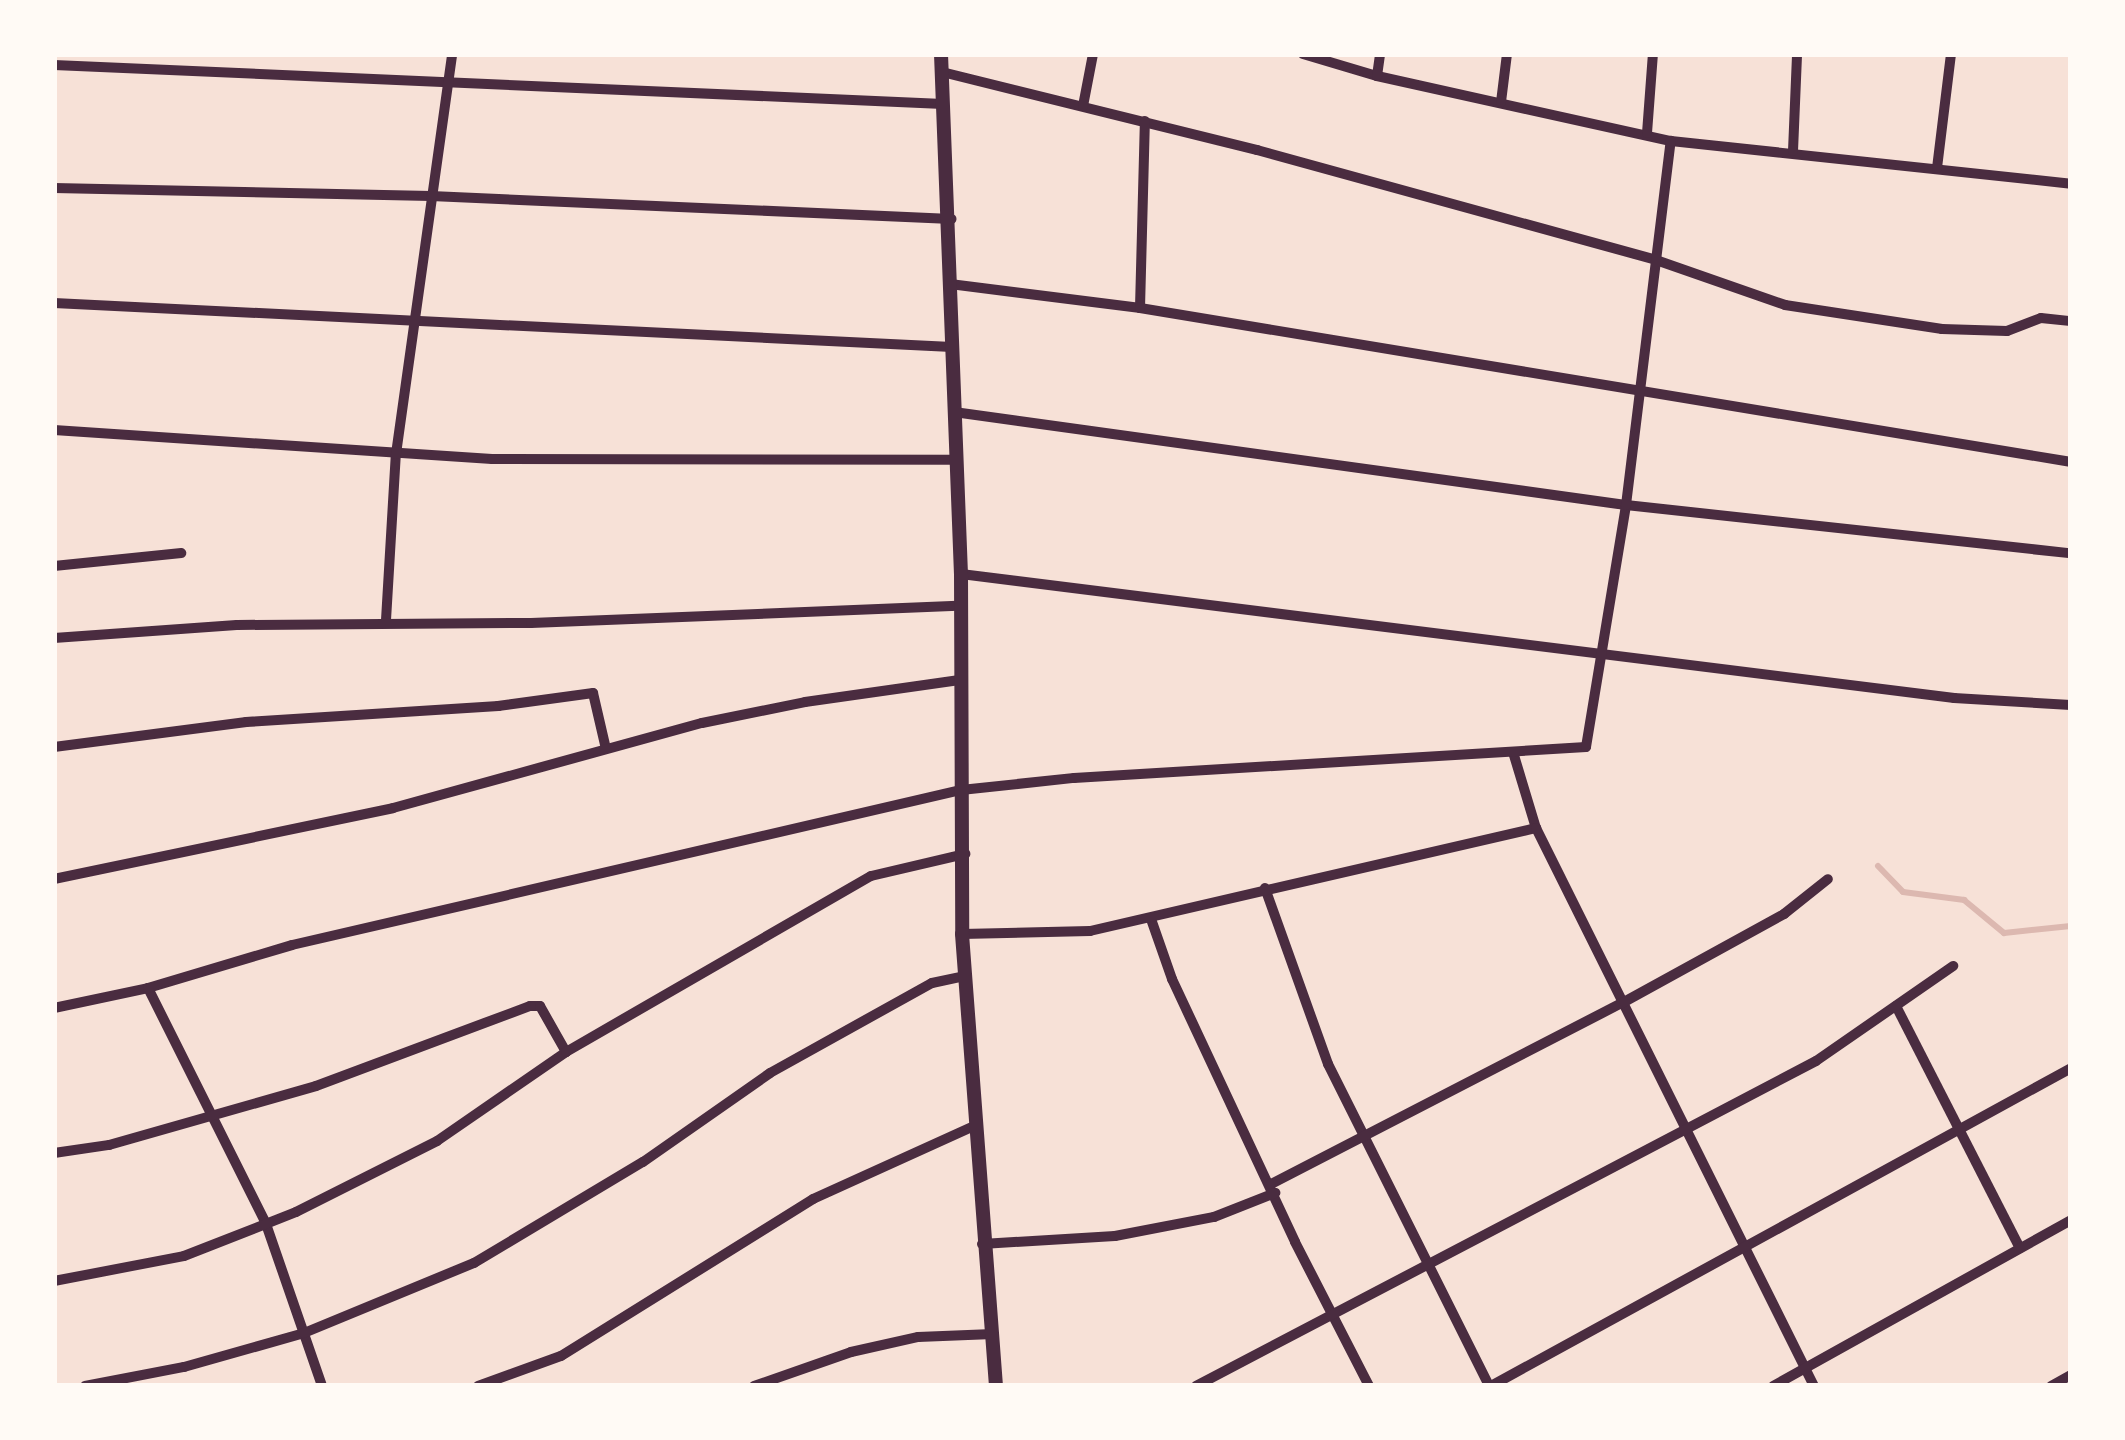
<!DOCTYPE html>
<style>
body{margin:0}
#map{position:relative;width:2125px;height:1440px;overflow:hidden;background:#f7e1d7;font-family:Literata,serif}
div>[style]{position:absolute}
.stream>*{height:6px;margin:-3px;padding:0 3px;transform-origin:3px;border-radius:3px;background:#dcb8b0}
.minor>*{height:10px;margin:-5px;padding:0 5px;transform-origin:5px;border-radius:5px;background:#4a2c40}
.tertiary>*{height:14px;margin:-7px;padding:0 7px;transform-origin:7px;border-radius:7px;background:#4a2c40}
span{translate:-50% -50%;white-space:nowrap;text-align:center;line-height:1.15;-webkit-text-stroke:10px #fffaf5;paint-order:stroke}
.frame{position:absolute;inset:0;border:57px solid #fffaf5;pointer-events:none}
</style>
<div id="map">
<div class="stream">
<i style="left:1878px;top:866px;width:36px;rotate:46deg"></i>
<i style="left:1903px;top:892px;width:62px;rotate:7.5deg"></i>
<i style="left:1964px;top:900px;width:52px;rotate:39.5deg"></i>
<i style="left:2004px;top:933px;width:67px;rotate:-6deg"></i>
</div>
<div class="minor">
<i style="left:1303px;top:54px;width:77px;rotate:16.6deg"></i>
<i style="left:1377px;top:76px;width:301px;rotate:12.5deg"></i>
<i style="left:1671px;top:141px;width:402px;rotate:6.1deg"></i>
<i style="left:54px;top:65px;width:890px;rotate:2.51deg"></i>
<i style="left:942px;top:72px;width:325px;rotate:13.9deg"></i>
<i style="left:1257px;top:150px;width:414px;rotate:15.4deg"></i>
<i style="left:1656px;top:260px;width:137px;rotate:19.2deg"></i>
<i style="left:1785px;top:305px;width:159px;rotate:8.7deg"></i>
<i style="left:1942px;top:329px;width:65px;rotate:1.8deg"></i>
<i style="left:2007px;top:331px;width:36px;rotate:-21deg"></i>
<i style="left:2041px;top:318px;width:30px;rotate:6deg"></i>
<i style="left:1377px;top:76px;width:22px;rotate:-82deg"></i>
<i style="left:1501px;top:102px;width:48px;rotate:-82.9deg"></i>
<i style="left:1083px;top:106px;width:53px;rotate:-79.1deg"></i>
<i style="left:1647px;top:133px;width:79px;rotate:-85.7deg"></i>
<i style="left:1793px;top:151px;width:97px;rotate:-87.6deg"></i>
<i style="left:1937px;top:168px;width:115px;rotate:-83deg"></i>
<i style="left:54px;top:188px;width:377px;rotate:1.2deg"></i>
<i style="left:431px;top:196px;width:521px;rotate:2.53deg"></i>
<i style="left:950px;top:284px;width:192px;rotate:7.2deg"></i>
<i style="left:1140px;top:308px;width:944px;rotate:9.39deg"></i>
<i style="left:54px;top:303px;width:899px;rotate:2.81deg"></i>
<i style="left:1140px;top:308px;width:187px;rotate:-88.5deg"></i>
<i style="left:954px;top:412px;width:678px;rotate:7.88deg"></i>
<i style="left:1626px;top:505px;width:448px;rotate:6.2deg"></i>
<i style="left:54px;top:430px;width:439px;rotate:3.8deg"></i>
<i style="left:492px;top:459px;width:463px;rotate:0.1deg"></i>
<i style="left:54px;top:566px;width:128px;rotate:-5.8deg"></i>
<i style="left:961px;top:574px;width:1001px;rotate:7.12deg"></i>
<i style="left:1954px;top:698px;width:117px;rotate:3.4deg"></i>
<i style="left:386px;top:620px;width:166px;rotate:-86.6deg"></i>
<i style="left:396px;top:454px;width:404px;rotate:-82deg"></i>
<i style="left:54px;top:638px;width:183px;rotate:-4.1deg"></i>
<i style="left:237px;top:625px;width:294px;rotate:-0.4deg"></i>
<i style="left:531px;top:623px;width:427px;rotate:-2.3deg"></i>
<i style="left:54px;top:747px;width:194px;rotate:-7.4deg"></i>
<i style="left:246px;top:722px;width:253px;rotate:-3.6deg"></i>
<i style="left:498px;top:706px;width:96px;rotate:-7.8deg"></i>
<i style="left:593px;top:693px;width:57px;rotate:76.9deg"></i>
<i style="left:1513px;top:752px;width:79px;rotate:73.2deg"></i>
<i style="left:54px;top:879px;width:346px;rotate:-11.8deg"></i>
<i style="left:393px;top:808px;width:320px;rotate:-15.4deg"></i>
<i style="left:702px;top:723px;width:105px;rotate:-11.5deg"></i>
<i style="left:805px;top:702px;width:156px;rotate:-8.1deg"></i>
<i style="left:1265px;top:888px;width:187px;rotate:70.3deg"></i>
<i style="left:1328px;top:1064px;width:360px;rotate:63.4deg"></i>
<i style="left:1151px;top:919px;width:64px;rotate:70.7deg"></i>
<i style="left:1172px;top:979px;width:290px;rotate:64.9deg"></i>
<i style="left:1295px;top:1242px;width:162px;rotate:62.8deg"></i>
<i style="left:962px;top:934px;width:128px;rotate:-1.3deg"></i>
<i style="left:1090px;top:931px;width:458px;rotate:-13deg"></i>
<i style="left:1536px;top:828px;width:623px;rotate:63.52deg"></i>
<i style="left:148px;top:988px;width:264px;rotate:63.4deg"></i>
<i style="left:266px;top:1224px;width:171px;rotate:70.9deg"></i>
<i style="left:1896px;top:1006px;width:272px;rotate:62.9deg"></i>
<i style="left:54px;top:1008px;width:96px;rotate:-12deg"></i>
<i style="left:148px;top:988px;width:150px;rotate:-16.6deg"></i>
<i style="left:292px;top:945px;width:687px;rotate:-13.04deg"></i>
<i style="left:961px;top:790px;width:114px;rotate:-6.1deg"></i>
<i style="left:1074px;top:778px;width:513px;rotate:-3.46deg"></i>
<i style="left:1586px;top:747px;width:245px;rotate:-80.6deg"></i>
<i style="left:1626px;top:505px;width:367px;rotate:-83deg"></i>
<i style="left:54px;top:1153px;width:56px;rotate:-8.3deg"></i>
<i style="left:109px;top:1145px;width:215px;rotate:-15.9deg"></i>
<i style="left:316px;top:1086px;width:228px;rotate:-20.5deg"></i>
<i style="left:530px;top:1006px;width:10px"></i>
<i style="left:540px;top:1006px;width:53px;rotate:60.5deg"></i>
<i style="left:1271px;top:1184px;width:397px;rotate:-27.3deg"></i>
<i style="left:1624px;top:1002px;width:183px;rotate:-28.8deg"></i>
<i style="left:1784px;top:914px;width:56px;rotate:-38.5deg"></i>
<i style="left:982px;top:1244px;width:133px;rotate:-3.4deg"></i>
<i style="left:1115px;top:1236px;width:101px;rotate:-10.9deg"></i>
<i style="left:1214px;top:1217px;width:66px;rotate:-21.5deg"></i>
<i style="left:54px;top:1281px;width:132px;rotate:-10.9deg"></i>
<i style="left:184px;top:1256px;width:120px;rotate:-21.4deg"></i>
<i style="left:296px;top:1212px;width:158px;rotate:-26.7deg"></i>
<i style="left:437px;top:1141px;width:157px;rotate:-34.6deg"></i>
<i style="left:566px;top:1052px;width:352px;rotate:-30deg"></i>
<i style="left:871px;top:876px;width:97px;rotate:-13.2deg"></i>
<i style="left:85px;top:1386px;width:101px;rotate:-10.9deg"></i>
<i style="left:184px;top:1367px;width:125px;rotate:-15.8deg"></i>
<i style="left:304px;top:1333px;width:184px;rotate:-22.4deg"></i>
<i style="left:474px;top:1263px;width:197px;rotate:-30.9deg"></i>
<i style="left:643px;top:1162px;width:155px;rotate:-35deg"></i>
<i style="left:770px;top:1073px;width:185px;rotate:-29.1deg"></i>
<i style="left:932px;top:983px;width:33px;rotate:-12deg"></i>
<i style="left:478px;top:1386px;width:88px;rotate:-19.9deg"></i>
<i style="left:561px;top:1356px;width:297px;rotate:-31.9deg"></i>
<i style="left:813px;top:1199px;width:175px;rotate:-24.4deg"></i>
<i style="left:754px;top:1386px;width:103px;rotate:-19.3deg"></i>
<i style="left:851px;top:1352px;width:69px;rotate:-12.6deg"></i>
<i style="left:918px;top:1337px;width:75px;rotate:-2.3deg"></i>
<i style="left:1196px;top:1386px;width:700px;rotate:-27.66deg"></i>
<i style="left:1816px;top:1061px;width:167px;rotate:-34.7deg"></i>
<i style="left:1491px;top:1386px;width:661px;rotate:-28.73deg"></i>
<i style="left:1773px;top:1386px;width:341px;rotate:-29.1deg"></i>
<i style="left:2051px;top:1386px;width:23px;rotate:-29deg"></i>
</div>
<div class="tertiary">
<i style="left:941px;top:54px;width:520px;rotate:87.8deg"></i>
<i style="left:961px;top:574px;width:360px;rotate:89.8deg"></i>
<i style="left:962px;top:934px;width:453px;rotate:85.7deg"></i>
</div>
<div class="frame"></div>
</div>
